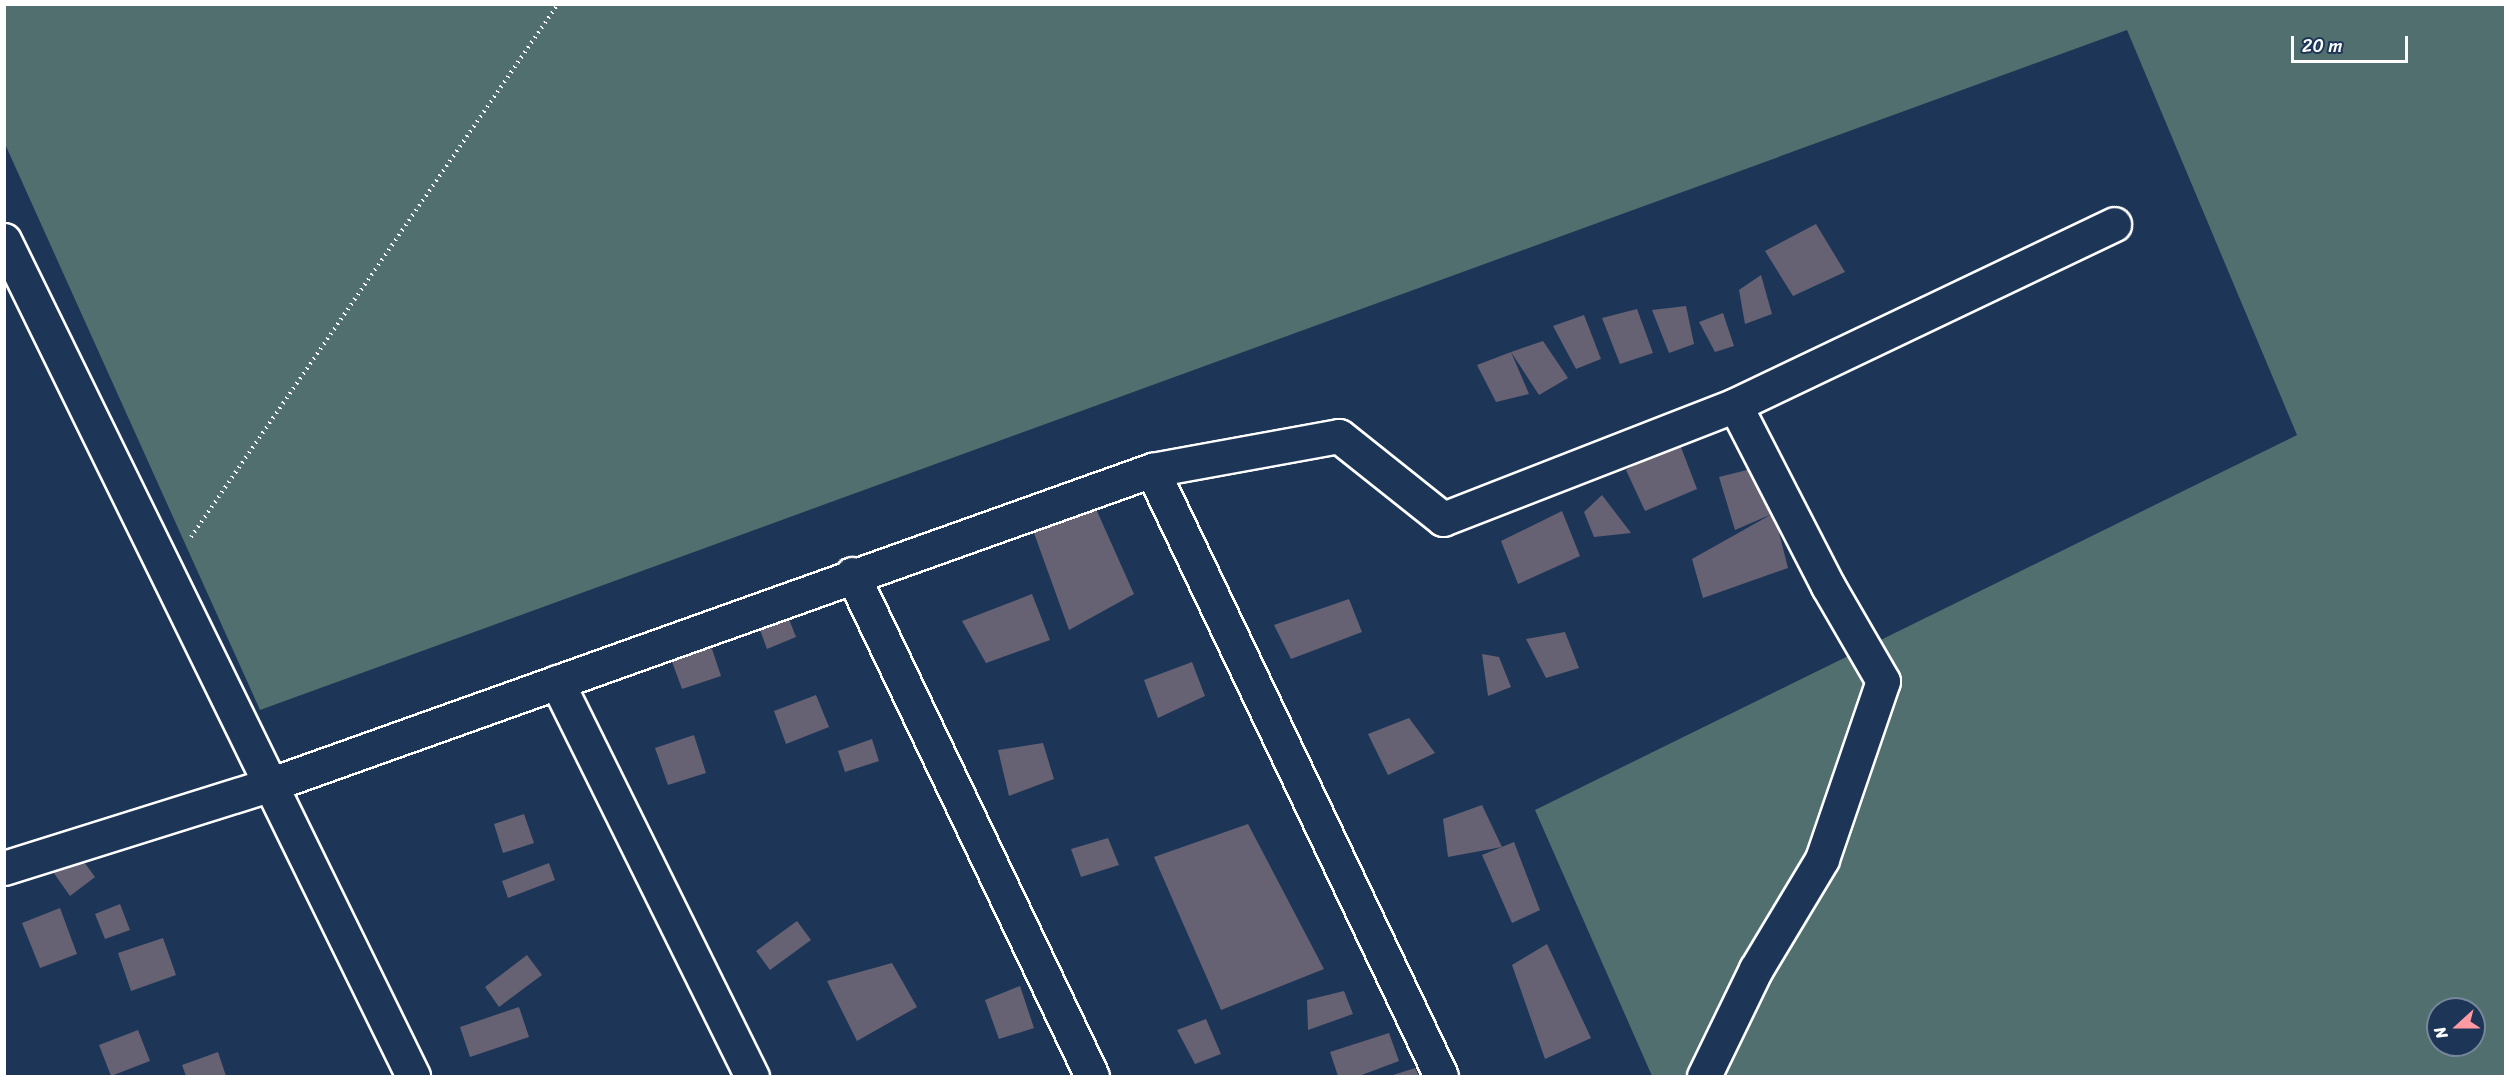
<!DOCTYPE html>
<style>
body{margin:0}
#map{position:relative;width:2510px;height:1081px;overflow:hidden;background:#1d3557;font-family:Sriracha,sans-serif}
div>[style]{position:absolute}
.green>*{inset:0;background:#506f6e}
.building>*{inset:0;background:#676273}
.path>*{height:4px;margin-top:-2px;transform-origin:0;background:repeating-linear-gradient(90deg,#fff 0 1.5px,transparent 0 6px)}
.roads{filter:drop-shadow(2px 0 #fff) drop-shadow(-2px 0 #fff) drop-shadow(0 2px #fff) drop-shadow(0 -2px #fff)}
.minor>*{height:33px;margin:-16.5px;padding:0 16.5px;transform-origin:16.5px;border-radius:16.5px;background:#1d3557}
span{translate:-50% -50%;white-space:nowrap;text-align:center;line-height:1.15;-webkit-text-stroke:4.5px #1d3557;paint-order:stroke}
.frame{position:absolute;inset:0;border:6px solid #fff;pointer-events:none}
.north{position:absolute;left:2426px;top:997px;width:60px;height:60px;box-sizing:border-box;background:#1d3557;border:2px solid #77869a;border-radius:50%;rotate:249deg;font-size:16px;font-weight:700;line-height:24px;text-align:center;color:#fff}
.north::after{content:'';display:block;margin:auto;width:21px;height:27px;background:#ff9aa2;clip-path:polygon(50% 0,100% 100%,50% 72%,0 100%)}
.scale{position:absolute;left:2291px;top:36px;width:117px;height:27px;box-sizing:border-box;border:3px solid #fff;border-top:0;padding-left:8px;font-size:18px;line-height:21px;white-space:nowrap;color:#fff;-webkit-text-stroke:4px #1d3557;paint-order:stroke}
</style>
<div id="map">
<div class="green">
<i style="clip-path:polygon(evenodd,4px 5px,2505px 5px,2505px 1076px,1652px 1076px,1535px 810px,2297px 435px,2127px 30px,260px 710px,5px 144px,4px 5px,2438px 1009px,2474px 1009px,2474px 1045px,2438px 1045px,2438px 1009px)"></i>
</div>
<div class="building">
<i style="clip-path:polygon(1816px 224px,1845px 272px,1793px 296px,1765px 251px)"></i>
<i style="clip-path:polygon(1761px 275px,1772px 314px,1745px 324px,1739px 290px)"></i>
<i style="clip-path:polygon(1686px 306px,1694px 344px,1669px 353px,1652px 310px)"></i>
<i style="clip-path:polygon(1637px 309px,1653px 353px,1620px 364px,1602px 318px)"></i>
<i style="clip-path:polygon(1723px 313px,1734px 346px,1715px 352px,1699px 322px)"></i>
<i style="clip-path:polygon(1584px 315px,1601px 359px,1576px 369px,1553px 326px)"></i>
<i style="clip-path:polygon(1543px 341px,1568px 378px,1539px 395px,1511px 352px)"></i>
<i style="clip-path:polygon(1511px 352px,1529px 394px,1496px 402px,1477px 365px)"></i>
<i style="clip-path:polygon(1679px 442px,1697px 489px,1645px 511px,1626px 470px)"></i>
<i style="clip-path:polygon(1755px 468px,1774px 513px,1788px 568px,1703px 598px,1692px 559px,1772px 514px,1735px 530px,1719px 477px)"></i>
<i style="clip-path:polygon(1602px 495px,1631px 533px,1594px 537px,1584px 512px)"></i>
<i style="clip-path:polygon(1092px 500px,1134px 594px,1069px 630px,1030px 522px)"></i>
<i style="clip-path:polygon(1562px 511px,1580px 556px,1518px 584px,1501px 541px)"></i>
<i style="clip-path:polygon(1032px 594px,1050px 640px,986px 663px,962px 621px)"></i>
<i style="clip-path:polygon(1349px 599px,1362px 632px,1291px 659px,1274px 625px)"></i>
<i style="clip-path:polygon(789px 619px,796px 637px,767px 649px,760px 630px)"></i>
<i style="clip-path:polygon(1565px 632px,1579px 668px,1546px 678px,1526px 639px)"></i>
<i style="clip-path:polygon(711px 646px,721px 676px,682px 689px,671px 659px)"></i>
<i style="clip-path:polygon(1482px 654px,1499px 657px,1511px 687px,1488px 696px)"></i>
<i style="clip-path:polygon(1192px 662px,1205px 696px,1158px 718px,1144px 680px)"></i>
<i style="clip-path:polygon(816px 695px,829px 727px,786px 744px,774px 711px)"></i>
<i style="clip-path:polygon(1409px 718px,1435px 753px,1388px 775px,1368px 734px)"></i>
<i style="clip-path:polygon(694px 735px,706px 773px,668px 785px,655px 748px)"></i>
<i style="clip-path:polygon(872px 739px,879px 761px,845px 772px,838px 751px)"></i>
<i style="clip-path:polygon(1043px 743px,1054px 779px,1009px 796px,998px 750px)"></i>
<i style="clip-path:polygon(1482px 805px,1502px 847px,1448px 857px,1443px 819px)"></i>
<i style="clip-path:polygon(524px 814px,534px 843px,503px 853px,494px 824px)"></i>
<i style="clip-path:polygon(1248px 824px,1324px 969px,1221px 1010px,1154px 857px)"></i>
<i style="clip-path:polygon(1108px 838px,1119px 865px,1081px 877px,1071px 849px)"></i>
<i style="clip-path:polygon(1514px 842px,1540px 910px,1512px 923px,1482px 855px)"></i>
<i style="clip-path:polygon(76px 851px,95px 877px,70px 896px,51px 869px)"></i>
<i style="clip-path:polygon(549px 863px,555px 880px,508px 898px,502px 881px)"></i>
<i style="clip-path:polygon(120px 904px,130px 930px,105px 939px,95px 914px)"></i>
<i style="clip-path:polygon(60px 908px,77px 954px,40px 968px,22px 923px)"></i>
<i style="clip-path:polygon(797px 921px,811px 940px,770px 970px,756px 951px)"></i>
<i style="clip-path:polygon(163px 938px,176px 975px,131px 991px,118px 953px)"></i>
<i style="clip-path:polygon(1547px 944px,1591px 1038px,1545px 1059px,1512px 965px)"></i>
<i style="clip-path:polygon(527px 955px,542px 975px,499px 1007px,485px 987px)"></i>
<i style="clip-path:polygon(892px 963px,917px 1007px,857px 1041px,827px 981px)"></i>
<i style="clip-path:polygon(1020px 986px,1034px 1028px,999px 1039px,985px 1000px)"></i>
<i style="clip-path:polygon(1344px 991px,1353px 1014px,1308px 1030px,1307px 1000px)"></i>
<i style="clip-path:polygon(519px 1007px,529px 1037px,470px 1057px,460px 1027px)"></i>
<i style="clip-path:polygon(1206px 1019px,1221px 1054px,1195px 1064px,1177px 1030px)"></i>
<i style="clip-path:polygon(138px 1030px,150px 1061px,111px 1076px,99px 1045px)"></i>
<i style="clip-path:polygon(1389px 1033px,1399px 1061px,1359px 1076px,1338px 1076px,1330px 1052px)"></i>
<i style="clip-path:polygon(218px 1052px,226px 1076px,186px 1076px,182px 1065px)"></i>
<i style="clip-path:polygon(1415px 1068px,1419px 1076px,1390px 1076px)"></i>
</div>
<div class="path">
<i style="left:191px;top:537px;width:647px;rotate:-55.45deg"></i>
</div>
<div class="roads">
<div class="minor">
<i style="left:4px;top:240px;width:931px;rotate:63.93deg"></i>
<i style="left:1152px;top:470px;width:671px;rotate:64.5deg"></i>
<i style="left:852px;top:574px;width:556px;rotate:64.45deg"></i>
<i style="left:557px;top:682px;width:440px;rotate:63.7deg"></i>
<i style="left:4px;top:868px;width:278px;rotate:-17.4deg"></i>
<i style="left:269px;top:785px;width:938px;rotate:-19.63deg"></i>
<i style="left:1152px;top:470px;width:190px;rotate:-10.3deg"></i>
<i style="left:1339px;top:436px;width:133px;rotate:38.6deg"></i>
<i style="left:1443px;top:519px;width:313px;rotate:-21.3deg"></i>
<i style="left:1735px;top:405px;width:420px;rotate:-25.5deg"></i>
<i style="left:1704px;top:1076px;width:119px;rotate:-64.1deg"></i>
<i style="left:1756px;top:969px;width:128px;rotate:-59deg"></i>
<i style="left:1822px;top:859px;width:188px;rotate:-71.1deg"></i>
<i style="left:1883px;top:681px;width:110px;rotate:-120.1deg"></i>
<i style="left:1828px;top:586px;width:203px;rotate:-117.2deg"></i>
</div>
</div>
<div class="frame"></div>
<div class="north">N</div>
<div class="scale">20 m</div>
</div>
